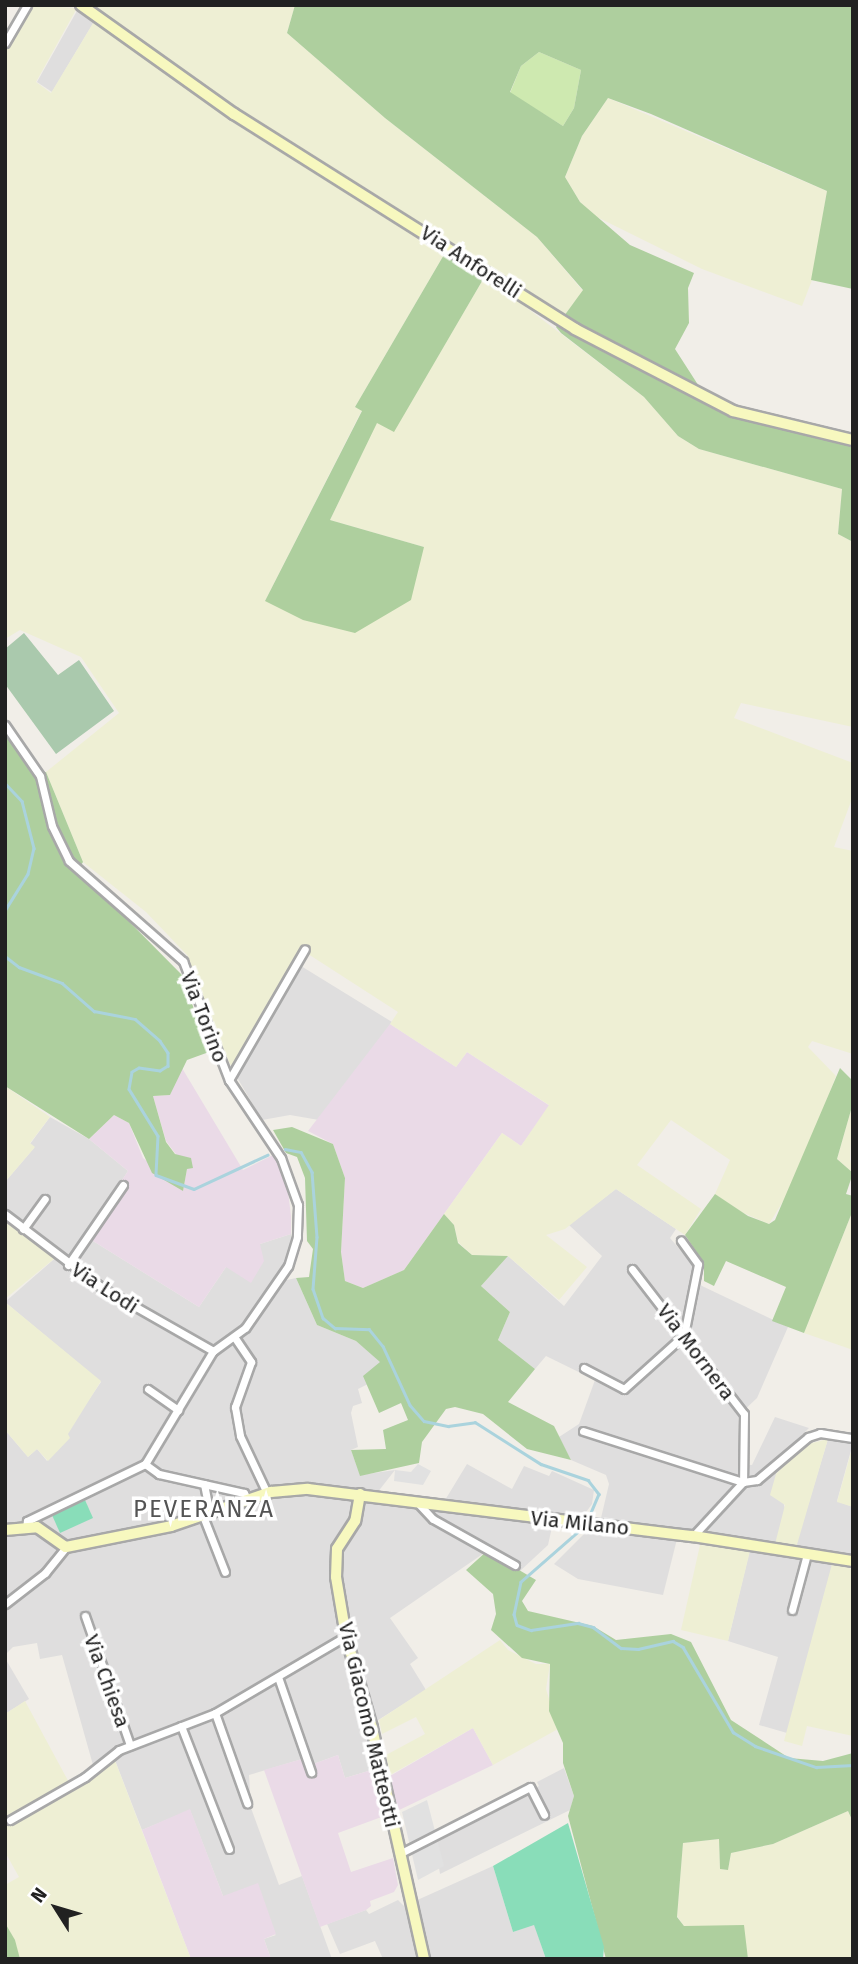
<!DOCTYPE html>
<style>
body{margin:0}
#map{position:relative;width:858px;height:1964px;overflow:hidden;background:#f1eee8;font-family:"Fira Sans",sans-serif}
div>[style]{position:absolute}
.residential>*{inset:0;background:#dfdede}
.industrial>*{inset:0;background:#eadae7}
.farmland>*{inset:0;background:#eeefd4}
.grass>*{inset:0;background:#cee9b0}
.forest>*{inset:0;background:#aecf9e}
.cemetery>*{inset:0;background:#aac9ad}
.pitch>*{inset:0;background:#89ddb9}
.parking>*{inset:0;background:#e1e1e1}
.stream>*{height:2.5px;margin:-1.25px;padding:0 1.25px;transform-origin:1.25px;border-radius:1.25px;background:#aad3dd}
.roads{filter:drop-shadow(2px 0 #a8a8a8) drop-shadow(-2px 0 #a8a8a8) drop-shadow(0 2px #a8a8a8) drop-shadow(0 -2px #a8a8a8)}
.street>*{height:7px;margin:-3.5px;padding:0 3.5px;transform-origin:3.5px;border-radius:3.5px;background:#fff}
.secondary>*{height:10px;margin:-5px;padding:0 5px;transform-origin:5px;border-radius:5px;background:#f7f8bf}
span{translate:-50% -50%;white-space:nowrap;text-align:center;line-height:1.15;-webkit-text-stroke:7px #fff;paint-order:stroke}
.street-label{font-size:21px;color:#212121}
.quarter-label{font-size:24px;color:#545454;letter-spacing:2px}
.frame{position:absolute;inset:0;border:7px solid #212121;pointer-events:none}
.north{position:absolute;left:21px;top:1873px;width:70px;height:70px;-webkit-text-stroke:5px #fff;paint-order:stroke;rotate:307deg;font-size:19px;font-weight:700;line-height:28px;text-align:center;color:#212121}
.north::after{content:'';display:block;margin:auto;width:24px;height:32px;background:#212121;clip-path:polygon(50% 0,100% 100%,50% 72%,0 100%)}
</style>
<div id="map">
<div class="residential">
<i style="clip-path:polygon(78px 9px,95px 20px,52px 92px,37px 82px)"></i>
<i style="clip-path:polygon(301px 966px,392px 1022px,319px 1120px,290px 1115px,262px 1120px,235px 1074px)"></i>
<i style="clip-path:polygon(50px 1117px,89px 1139px,128px 1171px,85px 1236px,199px 1307px,226px 1267px,260px 1244px,291px 1234px,291px 1249px,278px 1275px,287px 1280px,296px 1278px,317px 1325px,356px 1341px,381px 1362px,370px 1383px,358px 1389px,362px 1403px,353px 1406px,351px 1413px,358px 1447px,351px 1450px,360px 1475px,395px 1470px,370px 1502px,439px 1510px,467px 1464px,512px 1489px,524px 1466px,549px 1476px,552px 1471px,594px 1490px,592px 1504px,581px 1519px,545px 1514px,546px 1527px,552px 1527px,548px 1545px,520px 1571px,487px 1551px,390px 1618px,418px 1658px,410px 1664px,426px 1690px,367px 1727px,375px 1769px,345px 1778px,338px 1755px,305px 1767px,302px 1759px,249px 1775px,251px 1808px,279px 1885px,302px 1876px,332px 1959px,271px 1959px,264px 1939px,276px 1935px,223px 1896px,190px 1810px,142px 1830px,111px 1750px,93px 1765px,62px 1655px,40px 1659px,37px 1643px,13px 1647px,5px 1655px,5px 1430px,28px 1457px,37px 1449px,47px 1461px,101px 1382px,5px 1302px,60px 1254px,5px 1210px,5px 1182px,34px 1148px,30px 1144px)"></i>
<i style="clip-path:polygon(616px 1189px,676px 1229px,670px 1238px,693px 1265px,692px 1276px,702px 1286px,788px 1327px,757px 1398px,739px 1415px,738px 1464px,752px 1465px,775px 1417px,809px 1428px,786px 1451px,776px 1474px,795px 1548px,828px 1439px,853px 1443px,837px 1501px,853px 1507px,853px 1559px,835px 1555px,787px 1733px,759px 1725px,778px 1657px,728px 1641px,752px 1541px,679px 1531px,663px 1595px,578px 1579px,554px 1564px,587px 1531px,598px 1531px,609px 1484px,606px 1475px,571px 1460px,559px 1437px,579px 1424px,595px 1380px,546px 1356px,535px 1369px,498px 1340px,510px 1312px,481px 1286px,508px 1256px,564px 1306px,602px 1256px,569px 1225px)"></i>
<i style="clip-path:polygon(5px 1658px,29px 1699px,5px 1714px)"></i>
<i style="clip-path:polygon(564px 1768px,574px 1796px,570px 1810px,440px 1874px,435px 1842px,539px 1786px,537px 1782px)"></i>
<i style="clip-path:polygon(493px 1866px,513px 1932px,534px 1924px,546px 1959px,383px 1959px,375px 1941px,340px 1954px,327px 1924px,366px 1910px,369px 1914px,398px 1900px,404px 1906px)"></i>
</div>
<div class="industrial">
<i style="clip-path:polygon(390px 1024px,456px 1067px,467px 1052px,550px 1106px,521px 1146px,502px 1133px,404px 1270px,363px 1288px,345px 1281px,341px 1252px,345px 1178px,333px 1144px,308px 1131px)"></i>
<i style="clip-path:polygon(182px 1068px,243px 1170px,275px 1154px,286px 1175px,291px 1216px,291px 1234px,260px 1244px,264px 1261px,251px 1283px,226px 1267px,199px 1307px,85px 1236px,128px 1171px,89px 1139px,114px 1115px,129px 1123px,143px 1158px,183px 1190px,187px 1169px,166px 1141px,153px 1096px,170px 1095px)"></i>
<i style="clip-path:polygon(473px 1728px,493px 1765px,395px 1812px,338px 1833px,351px 1872px,393px 1858px,398px 1885px,394px 1892px,370px 1901px,371px 1906px,366px 1910px,320px 1927px,264px 1770px,302px 1759px,305px 1767px,338px 1755px,345px 1778px,375px 1769px,378px 1783px)"></i>
<i style="clip-path:polygon(190px 1809px,223px 1896px,258px 1883px,276px 1934px,264px 1939px,271px 1959px,191px 1959px,142px 1830px)"></i>
</div>
<div class="farmland">
<i style="clip-path:polygon(30px 5px,77px 8px,36px 82px,51px 93px,95px 20px,445px 253px,355px 407px,362px 410px,265px 601px,424px 547px,330px 520px,377px 422px,394px 431px,485px 276px,644px 397px,678px 436px,699px 449px,842px 489px,838px 534px,853px 542px,853px 727px,741px 703px,734px 718px,853px 763px,853px 796px,834px 847px,853px 851px,853px 1054px,812px 1041px,808px 1047px,836px 1076px,795px 1182px,769px 1224px,734px 1209px,715px 1194px,730px 1160px,671px 1120px,637px 1165px,701px 1209px,685px 1235px,616px 1189px,565px 1229px,546px 1235px,587px 1267px,559px 1300px,508px 1256px,472px 1255px,458px 1242px,454px 1225px,444px 1214px,502px 1133px,521px 1146px,549px 1105px,467px 1052px,456px 1067px,390px 1024px,398px 1012px,305px 952px,263px 1029px,233px 1070px,212px 1027px,188px 956px,146px 912px,83px 862px,46px 772px,119px 713px,81px 657px,20px 630px,5px 639px,5px 49px)"></i>
<i style="clip-path:polygon(90px 5px,295px 5px,287px 33px,385px 118px,537px 237px,583px 291px,564px 316px,242px 113px)"></i>
<i style="clip-path:polygon(608px 98px,827px 191px,812px 280px,802px 306px,702px 269px,595px 216px,580px 202px,565px 177px,582px 136px)"></i>
<i style="clip-path:polygon(5px 1086px,50px 1117px,30px 1143px,35px 1147px,5px 1182px)"></i>
<i style="clip-path:polygon(853px 1103px,850px 1159px,853px 1173px,837px 1159px)"></i>
<i style="clip-path:polygon(5px 1210px,60px 1254px,5px 1299px)"></i>
<i style="clip-path:polygon(853px 1210px,853px 1350px,804px 1333px)"></i>
<i style="clip-path:polygon(5px 1302px,101px 1381px,68px 1434px,70px 1438px,48px 1461px,37px 1449px,28px 1457px,5px 1430px)"></i>
<i style="clip-path:polygon(828px 1439px,796px 1548px,775px 1544px,785px 1505px,770px 1495px,776px 1474px,804px 1445px)"></i>
<i style="clip-path:polygon(853px 1445px,853px 1507px,837px 1502px)"></i>
<i style="clip-path:polygon(700px 1545px,750px 1551px,728px 1641px,681px 1630px)"></i>
<i style="clip-path:polygon(832px 1564px,853px 1569px,853px 1736px,807px 1726px,802px 1746px,784px 1741px)"></i>
<i style="clip-path:polygon(500px 1640px,508px 1650px,536px 1664px,550px 1664px,546px 1689px,558px 1729px,493px 1765px,473px 1728px,390px 1775px,386px 1755px,425px 1734px,416px 1717px,382px 1734px,379px 1720px)"></i>
<i style="clip-path:polygon(25px 1701px,72px 1788px,114px 1758px,191px 1959px,20px 1959px,5px 1923px,5px 1885px,19px 1877px,5px 1852px,5px 1714px)"></i>
<i style="clip-path:polygon(848px 1811px,853px 1822px,853px 1959px,748px 1959px,743px 1926px,684px 1926px,677px 1916px,683px 1843px,719px 1839px,720px 1869px,728px 1870px,731px 1853px,773px 1844px)"></i>
</div>
<div class="grass">
<i style="clip-path:polygon(539px 52px,581px 70px,574px 108px,563px 126px,510px 93px,521px 66px)"></i>
</div>
<div class="forest">
<i style="clip-path:polygon(evenodd,295px 5px,853px 5px,853px 289px,811px 280px,827px 191px,651px 114px,608px 98px,582px 136px,565px 177px,580px 202px,630px 245px,694px 273px,688px 288px,689px 323px,675px 349px,702px 391px,735px 406px,853px 434px,853px 542px,838px 534px,842px 489px,699px 449px,678px 436px,644px 397px,561px 333px,556px 327px,583px 290px,537px 237px,385px 118px,287px 33px,295px 5px,539px 52px,581px 70px,574px 108px,563px 126px,510px 92px,521px 66px,539px 52px)"></i>
<i style="clip-path:polygon(445px 253px,485px 276px,394px 432px,377px 423px,330px 520px,424px 547px,411px 600px,355px 633px,303px 620px,265px 601px,362px 411px,355px 407px)"></i>
<i style="clip-path:polygon(5px 733px,35px 776px,46px 772px,83px 862px,78px 870px,182px 975px,209px 1052px,187px 1060px,170px 1095px,153px 1096px,166px 1142px,175px 1154px,191px 1158px,193px 1168px,187px 1169px,183px 1191px,152px 1173px,129px 1123px,114px 1115px,89px 1139px,5px 1086px)"></i>
<i style="clip-path:polygon(840px 1068px,853px 1081px,853px 1103px,837px 1159px,853px 1173px,846px 1194px,853px 1196px,853px 1210px,804px 1333px,772px 1321px,786px 1287px,726px 1261px,714px 1286px,704px 1281px,704px 1263px,685px 1235px,715px 1194px,748px 1216px,769px 1224px,775px 1220px)"></i>
<i style="clip-path:polygon(292px 1127px,333px 1144px,345px 1178px,341px 1252px,345px 1281px,363px 1288px,404px 1270px,444px 1214px,454px 1225px,458px 1243px,472px 1255px,508px 1256px,481px 1286px,510px 1312px,498px 1340px,535px 1369px,508px 1402px,554px 1426px,571px 1460px,527px 1449px,483px 1414px,455px 1407px,446px 1409px,422px 1442px,419px 1463px,360px 1476px,351px 1450px,386px 1449px,383px 1430px,408px 1420px,401px 1403px,379px 1413px,363px 1376px,380px 1362px,356px 1341px,317px 1325px,296px 1278px,309px 1277px,313px 1249px,307px 1241px,305px 1178px,297px 1157px,286px 1153px,273px 1130px)"></i>
<i style="clip-path:polygon(487px 1551px,536px 1580px,522px 1601px,528px 1611px,593px 1626px,616px 1640px,671px 1634px,691px 1642px,731px 1720px,789px 1758px,823px 1761px,853px 1753px,853px 1822px,848px 1811px,773px 1844px,731px 1853px,728px 1870px,720px 1869px,719px 1839px,683px 1843px,677px 1917px,684px 1926px,744px 1925px,748px 1959px,606px 1959px,568px 1816px,574px 1796px,563px 1763px,563px 1743px,549px 1711px,550px 1664px,522px 1658px,491px 1630px,496px 1614px,493px 1594px,466px 1570px)"></i>
<i style="clip-path:polygon(5px 1923px,15px 1940px,20px 1959px,5px 1959px)"></i>
</div>
<div class="cemetery">
<i style="clip-path:polygon(24px 633px,58px 675px,79px 660px,114px 711px,56px 754px,5px 684px,5px 649px)"></i>
</div>
<div class="pitch">
<i style="clip-path:polygon(85px 1500px,93px 1518px,60px 1533px,52px 1515px)"></i>
<i style="clip-path:polygon(568px 1823px,604px 1947px,603px 1959px,546px 1959px,534px 1925px,513px 1932px,493px 1866px)"></i>
</div>
<div class="parking">
<i style="clip-path:polygon(418px 1464px,431px 1471px,423px 1485px,394px 1481px,395px 1470px,411px 1472px)"></i>
<i style="clip-path:polygon(427px 1800px,444px 1866px,418px 1880px,402px 1812px)"></i>
</div>
<div class="stream">
<i style="left:5px;top:783px;width:25px;rotate:47deg"></i>
<i style="left:22px;top:801px;width:49px;rotate:75.7deg"></i>
<i style="left:34px;top:848px;width:27px;rotate:103deg"></i>
<i style="left:28px;top:874px;width:44px;rotate:121.9deg"></i>
<i style="left:5px;top:956px;width:18px;rotate:38deg"></i>
<i style="left:19px;top:967px;width:46px;rotate:20.4deg"></i>
<i style="left:62px;top:983px;width:43px;rotate:41.2deg"></i>
<i style="left:94px;top:1011px;width:42px;rotate:11deg"></i>
<i style="left:135px;top:1019px;width:33px;rotate:41deg"></i>
<i style="left:160px;top:1041px;width:14px;rotate:56deg"></i>
<i style="left:168px;top:1053px;width:13px;rotate:90deg"></i>
<i style="left:168px;top:1066px;width:9px;rotate:148deg"></i>
<i style="left:160px;top:1071px;width:21px;rotate:-172deg"></i>
<i style="left:139px;top:1068px;width:8px;rotate:150deg"></i>
<i style="left:132px;top:1072px;width:17px;rotate:100deg"></i>
<i style="left:129px;top:1089px;width:55px;rotate:58.3deg"></i>
<i style="left:158px;top:1136px;width:39px;rotate:93deg"></i>
<i style="left:156px;top:1175px;width:40px;rotate:20.2deg"></i>
<i style="left:194px;top:1189px;width:81px;rotate:-25deg"></i>
<i style="left:285px;top:1149px;width:16px;rotate:11deg"></i>
<i style="left:301px;top:1152px;width:23px;rotate:61deg"></i>
<i style="left:312px;top:1172px;width:65px;rotate:85.6deg"></i>
<i style="left:317px;top:1237px;width:52px;rotate:94.4deg"></i>
<i style="left:313px;top:1289px;width:31px;rotate:71deg"></i>
<i style="left:323px;top:1318px;width:16px;rotate:40deg"></i>
<i style="left:335px;top:1328px;width:34px;rotate:2deg"></i>
<i style="left:369px;top:1329px;width:22px;rotate:51deg"></i>
<i style="left:383px;top:1346px;width:65px;rotate:65.4deg"></i>
<i style="left:410px;top:1405px;width:21px;rotate:49deg"></i>
<i style="left:424px;top:1421px;width:25px;rotate:12deg"></i>
<i style="left:448px;top:1426px;width:27px;rotate:-8deg"></i>
<i style="left:475px;top:1422px;width:78px;rotate:32.5deg"></i>
<i style="left:541px;top:1464px;width:50px;rotate:18.8deg"></i>
<i style="left:588px;top:1480px;width:18px;rotate:52deg"></i>
<i style="left:599px;top:1494px;width:28px;rotate:113deg"></i>
<i style="left:585px;top:1526px;width:85px;rotate:138.8deg"></i>
<i style="left:521px;top:1582px;width:33px;rotate:102deg"></i>
<i style="left:514px;top:1614px;width:11px;rotate:75deg"></i>
<i style="left:517px;top:1625px;width:15px;rotate:20deg"></i>
<i style="left:531px;top:1630px;width:48px;rotate:-8.5deg"></i>
<i style="left:578px;top:1623px;width:16px;rotate:15deg"></i>
<i style="left:593px;top:1627px;width:35px;rotate:37deg"></i>
<i style="left:621px;top:1648px;width:17px;rotate:3deg"></i>
<i style="left:638px;top:1649px;width:36px;rotate:-13deg"></i>
<i style="left:673px;top:1641px;width:12px;rotate:31deg"></i>
<i style="left:683px;top:1647px;width:99px;rotate:59.5deg"></i>
<i style="left:733px;top:1732px;width:26px;rotate:32deg"></i>
<i style="left:755px;top:1746px;width:65px;rotate:19deg"></i>
<i style="left:816px;top:1767px;width:37px;rotate:-3deg"></i>
</div>
<div class="roads">
<div class="street">
<i style="left:5px;top:43px;width:44px;rotate:-59.9deg"></i>
<i style="left:5px;top:725px;width:62px;rotate:55.5deg"></i>
<i style="left:40px;top:776px;width:51px;rotate:76.5deg"></i>
<i style="left:52px;top:826px;width:39px;rotate:64deg"></i>
<i style="left:69px;top:861px;width:152px;rotate:41.3deg"></i>
<i style="left:183px;top:961px;width:128px;rotate:68.9deg"></i>
<i style="left:229px;top:1080px;width:94px;rotate:56.3deg"></i>
<i style="left:281px;top:1158px;width:50px;rotate:70.1deg"></i>
<i style="left:298px;top:1205px;width:32px;rotate:92deg"></i>
<i style="left:297px;top:1237px;width:30px;rotate:107deg"></i>
<i style="left:288px;top:1266px;width:75px;rotate:124.7deg"></i>
<i style="left:245px;top:1328px;width:39px;rotate:144deg"></i>
<i style="left:213px;top:1351px;width:132px;rotate:121deg"></i>
<i style="left:229px;top:1080px;width:151px;rotate:-59.9deg"></i>
<i style="left:5px;top:1214px;width:121px;rotate:37.2deg"></i>
<i style="left:101px;top:1287px;width:129px;rotate:29.7deg"></i>
<i style="left:23px;top:1229px;width:37px;rotate:-54deg"></i>
<i style="left:68px;top:1265px;width:97px;rotate:-55.5deg"></i>
<i style="left:632px;top:1269px;width:183px;rotate:52.3deg"></i>
<i style="left:744px;top:1414px;width:68px;rotate:90.8deg"></i>
<i style="left:235px;top:1338px;width:29px;rotate:56deg"></i>
<i style="left:251px;top:1362px;width:48px;rotate:109.6deg"></i>
<i style="left:235px;top:1407px;width:29px;rotate:80deg"></i>
<i style="left:240px;top:1436px;width:63px;rotate:64.7deg"></i>
<i style="left:584px;top:1368px;width:45px;rotate:27.7deg"></i>
<i style="left:624px;top:1389px;width:81px;rotate:-42deg"></i>
<i style="left:684px;top:1335px;width:72px;rotate:-78.8deg"></i>
<i style="left:698px;top:1264px;width:29px;rotate:-126deg"></i>
<i style="left:148px;top:1389px;width:37px;rotate:35deg"></i>
<i style="left:583px;top:1431px;width:168px;rotate:17.7deg"></i>
<i style="left:743px;top:1482px;width:14px;rotate:-8deg"></i>
<i style="left:757px;top:1480px;width:67px;rotate:-40.1deg"></i>
<i style="left:808px;top:1437px;width:13px;rotate:-18deg"></i>
<i style="left:820px;top:1433px;width:33px;rotate:9deg"></i>
<i style="left:145px;top:1464px;width:17px;rotate:36deg"></i>
<i style="left:159px;top:1474px;width:87px;rotate:12.6deg"></i>
<i style="left:244px;top:1493px;width:8px;rotate:60deg"></i>
<i style="left:204px;top:1484px;width:31px;rotate:79deg"></i>
<i style="left:417px;top:1502px;width:23px;rotate:47deg"></i>
<i style="left:433px;top:1519px;width:94px;rotate:29.3deg"></i>
<i style="left:203px;top:1516px;width:60px;rotate:68.6deg"></i>
<i style="left:26px;top:1527px;width:6px;rotate:-81deg"></i>
<i style="left:27px;top:1521px;width:131px;rotate:-25.8deg"></i>
<i style="left:693px;top:1536px;width:74px;rotate:-47.2deg"></i>
<i style="left:5px;top:1604px;width:51px;rotate:-37.8deg"></i>
<i style="left:45px;top:1573px;width:33px;rotate:-51deg"></i>
<i style="left:792px;top:1610px;width:58px;rotate:-75deg"></i>
<i style="left:85px;top:1616px;width:137px;rotate:70.8deg"></i>
<i style="left:278px;top:1677px;width:101px;rotate:70.8deg"></i>
<i style="left:215px;top:1713px;width:96px;rotate:70.4deg"></i>
<i style="left:181px;top:1726px;width:132px;rotate:68.7deg"></i>
<i style="left:10px;top:1820px;width:86px;rotate:-29.8deg"></i>
<i style="left:85px;top:1777px;width:43px;rotate:-38.5deg"></i>
<i style="left:119px;top:1750px;width:103px;rotate:-21.1deg"></i>
<i style="left:215px;top:1713px;width:152px;rotate:-30.4deg"></i>
<i style="left:399px;top:1854px;width:147px;rotate:-27.1deg"></i>
<i style="left:530px;top:1787px;width:31px;rotate:63deg"></i>
</div>
<div class="secondary">
<i style="left:81px;top:5px;width:188px;rotate:35.5deg"></i>
<i style="left:234px;top:114px;width:403px;rotate:32.2deg"></i>
<i style="left:575px;top:329px;width:178px;rotate:27.4deg"></i>
<i style="left:733px;top:411px;width:123px;rotate:13.6deg"></i>
<i style="left:360px;top:1494px;width:27px;rotate:100deg"></i>
<i style="left:355px;top:1521px;width:33px;rotate:123deg"></i>
<i style="left:337px;top:1549px;width:28px;rotate:92deg"></i>
<i style="left:336px;top:1577px;width:60px;rotate:80.4deg"></i>
<i style="left:346px;top:1636px;width:96px;rotate:74.2deg"></i>
<i style="left:372px;top:1728px;width:237px;rotate:77.3deg"></i>
<i style="left:5px;top:1530px;width:32px;rotate:-5deg"></i>
<i style="left:37px;top:1527px;width:35px;rotate:35deg"></i>
<i style="left:66px;top:1547px;width:107px;rotate:-11.3deg"></i>
<i style="left:171px;top:1526px;width:106px;rotate:-18.8deg"></i>
<i style="left:271px;top:1492px;width:37px;rotate:-5deg"></i>
<i style="left:308px;top:1489px;width:388px;rotate:7deg"></i>
<i style="left:693px;top:1536px;width:162px;rotate:8.9deg"></i>
</div>
</div>
<div class="street-label">
<span style="left:471px;top:262px;rotate:33deg">Via Anforelli</span>
<span style="left:204px;top:1017px;rotate:69deg">Via Torino</span>
<span style="left:105px;top:1288px;rotate:33deg">Via Lodi</span>
<span style="left:696px;top:1352px;rotate:53deg">Via Mornera</span>
<span style="left:580px;top:1523px;rotate:6deg">Via Milano</span>
<span style="left:107px;top:1681px;rotate:70deg">Via Chiesa</span>
<span style="left:369px;top:1725px;rotate:77deg">Via Giacomo Matteotti</span>
</div>
<div class="quarter-label">
<span style="left:204px;top:1510px">PEVERANZA</span>
</div>
<div class="frame"></div>
<div class="north">N</div>
</div>
